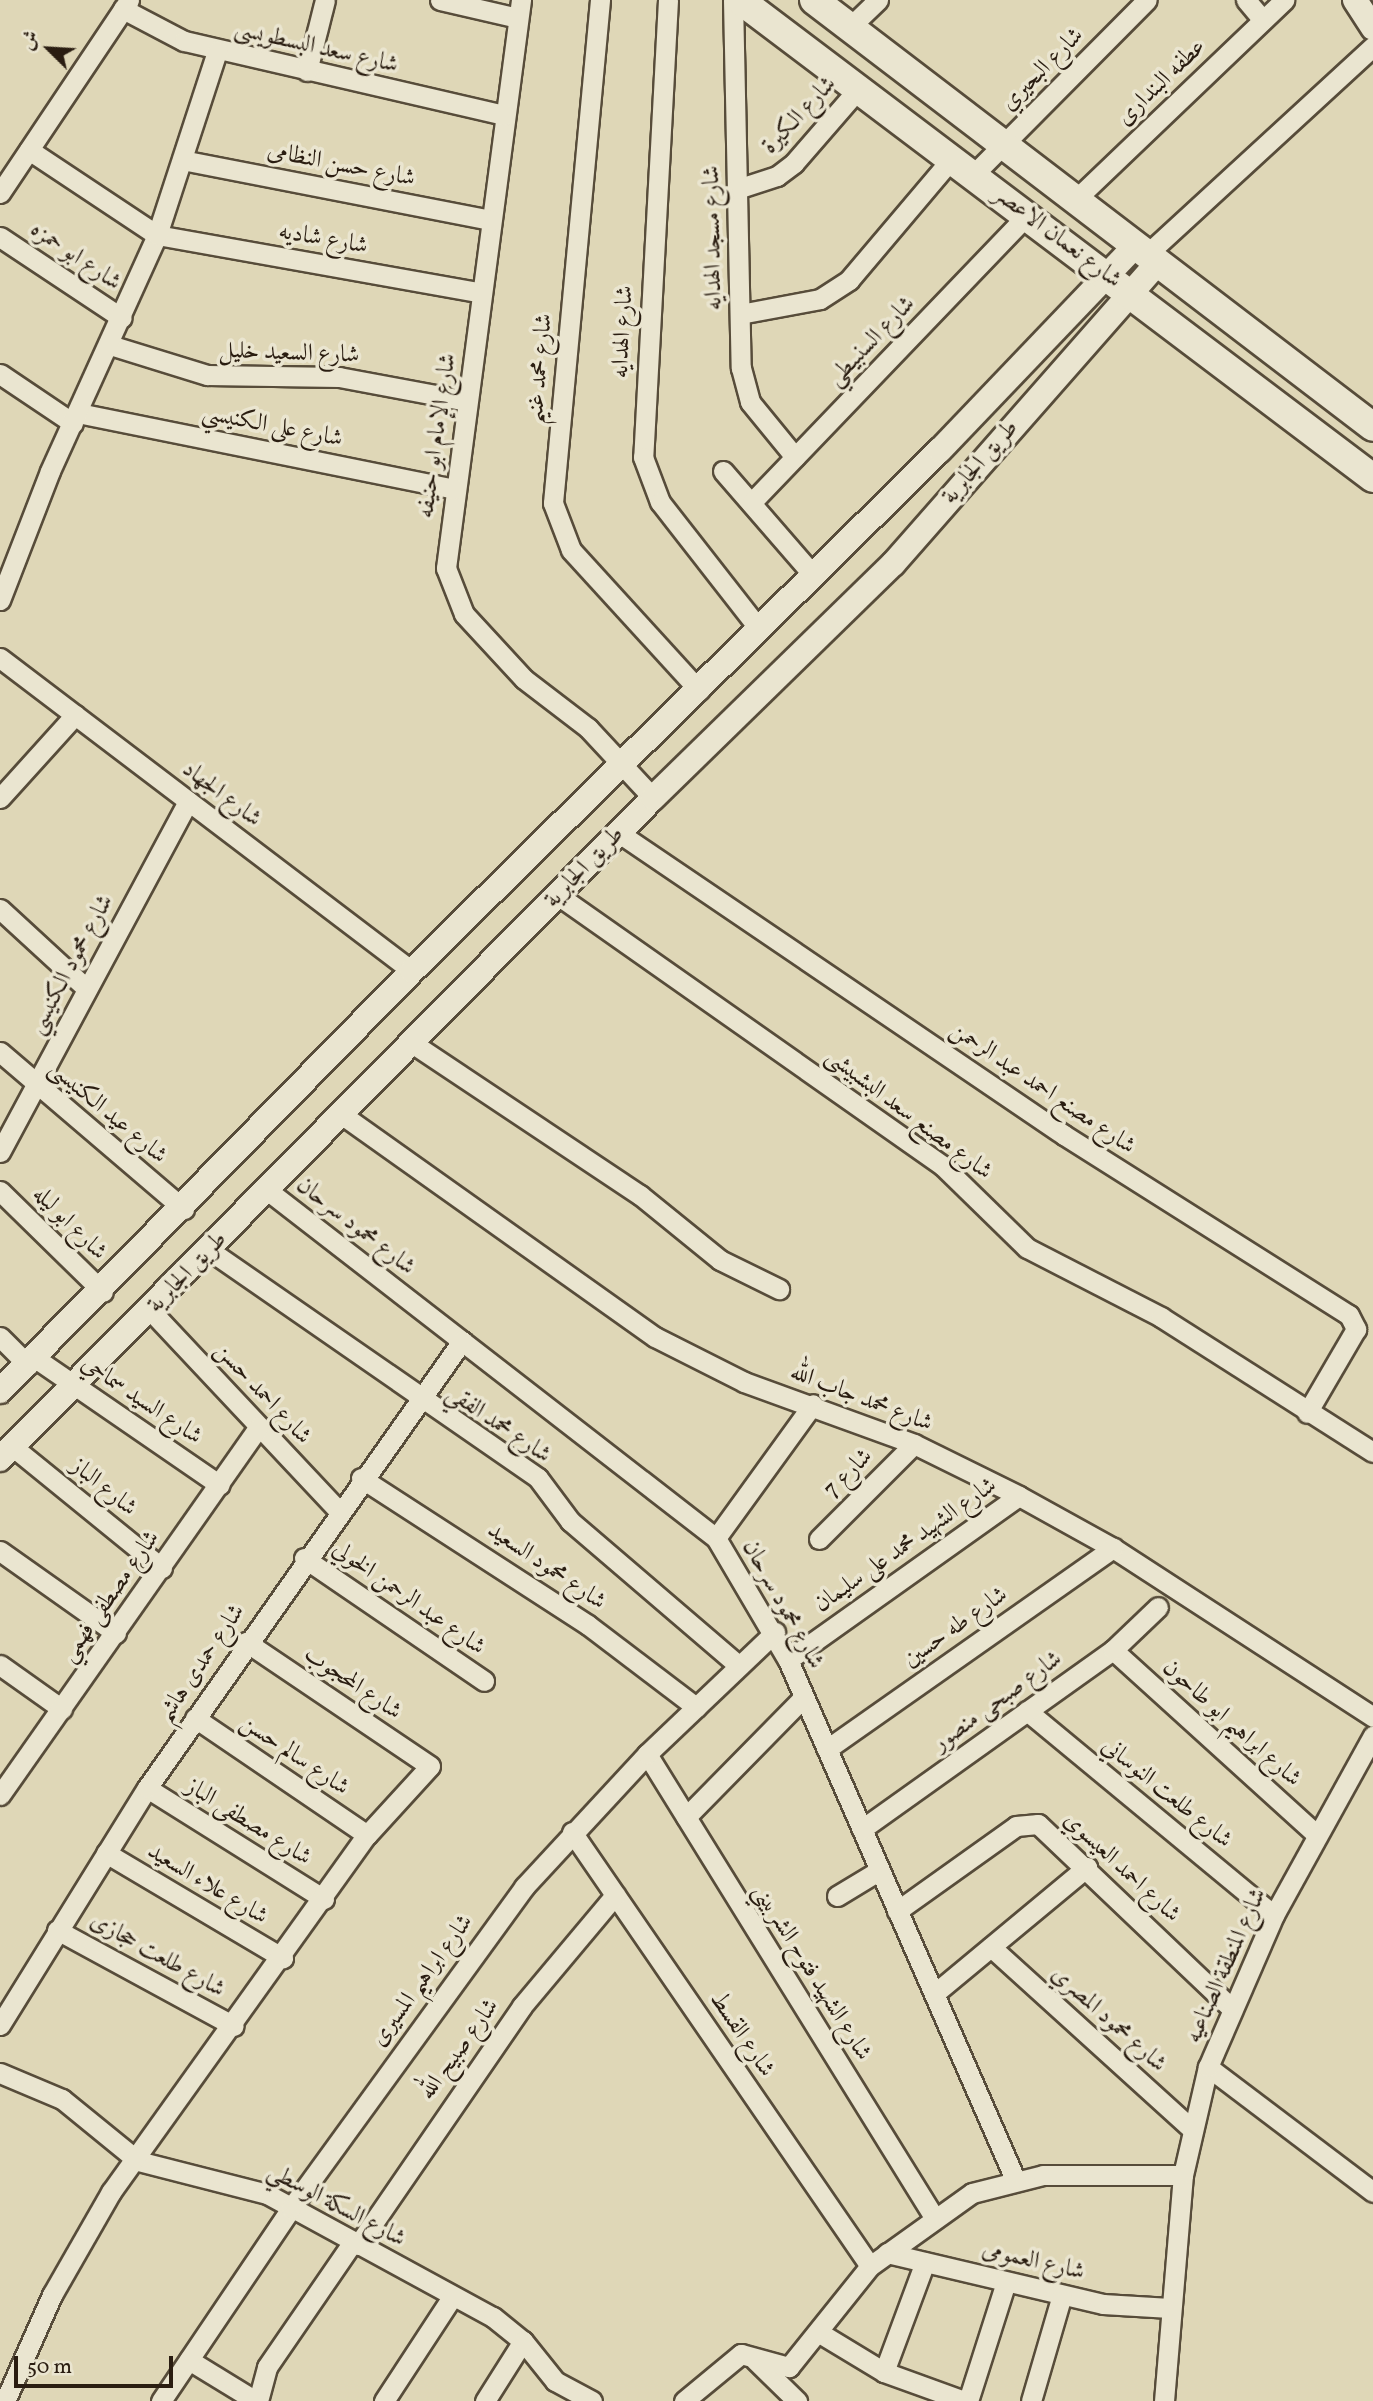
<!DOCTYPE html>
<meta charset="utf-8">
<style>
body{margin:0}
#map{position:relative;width:1373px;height:2401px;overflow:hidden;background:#dfd7b7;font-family:Vollkorn,Amiri,serif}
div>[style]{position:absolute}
.roads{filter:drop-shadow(2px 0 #574c3a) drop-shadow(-2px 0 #574c3a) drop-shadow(0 2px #574c3a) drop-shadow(0 -2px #574c3a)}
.minor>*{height:19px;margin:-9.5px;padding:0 9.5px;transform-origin:9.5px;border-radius:9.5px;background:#eae5d0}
.tertiary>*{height:24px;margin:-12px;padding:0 12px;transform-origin:12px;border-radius:12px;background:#eae5d0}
.secondary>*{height:28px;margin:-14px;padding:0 14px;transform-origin:14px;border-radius:14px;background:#eae5d0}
span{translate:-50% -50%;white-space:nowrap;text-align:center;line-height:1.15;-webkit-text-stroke:7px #eae5d0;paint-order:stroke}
.street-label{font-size:24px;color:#2a1d11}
.north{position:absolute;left:14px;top:14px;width:70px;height:70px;-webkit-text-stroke:5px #eae5d0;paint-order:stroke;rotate:294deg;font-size:19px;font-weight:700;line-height:28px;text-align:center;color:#2a1d11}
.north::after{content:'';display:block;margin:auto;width:24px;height:32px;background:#2a1d11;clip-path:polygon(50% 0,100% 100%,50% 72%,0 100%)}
.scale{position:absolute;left:14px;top:2356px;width:159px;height:32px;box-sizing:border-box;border:4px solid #2a1d11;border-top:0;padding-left:9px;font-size:21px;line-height:24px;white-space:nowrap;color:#2a1d11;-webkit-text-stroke:5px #eae5d0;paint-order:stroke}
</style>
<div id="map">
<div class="roads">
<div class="minor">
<i style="left:440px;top:0;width:80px;rotate:13deg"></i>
<i style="left:521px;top:0;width:573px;rotate:97.52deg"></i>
<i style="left:446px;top:568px;width:49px;rotate:68.6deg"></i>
<i style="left:464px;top:614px;width:88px;rotate:47.3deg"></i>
<i style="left:524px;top:679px;width:81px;rotate:37.4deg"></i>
<i style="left:588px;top:728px;width:96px;rotate:47.1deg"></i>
<i style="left:600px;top:0;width:505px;rotate:95.34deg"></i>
<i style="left:553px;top:503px;width:50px;rotate:69deg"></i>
<i style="left:571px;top:550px;width:190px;rotate:47.6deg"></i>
<i style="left:668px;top:0;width:458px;rotate:93.1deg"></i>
<i style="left:643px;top:457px;width:48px;rotate:69.3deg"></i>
<i style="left:660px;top:502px;width:162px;rotate:52deg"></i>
<i style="left:733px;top:0;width:368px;rotate:88.8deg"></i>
<i style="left:741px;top:368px;width:35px;rotate:75deg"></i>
<i style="left:750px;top:402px;width:71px;rotate:50.7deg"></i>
<i style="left:1246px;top:0;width:26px;rotate:50deg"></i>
<i style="left:123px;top:9px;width:69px;rotate:27.7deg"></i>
<i style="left:184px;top:41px;width:329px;rotate:13deg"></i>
<i style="left:850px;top:27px;width:39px;rotate:-44deg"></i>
<i style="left:307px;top:71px;width:73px;rotate:-75.8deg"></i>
<i style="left:29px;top:150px;width:154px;rotate:33.6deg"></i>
<i style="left:157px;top:235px;width:329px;rotate:10.1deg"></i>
<i style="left:182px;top:160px;width:315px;rotate:11deg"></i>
<i style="left:974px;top:174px;width:245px;rotate:-45.2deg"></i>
<i style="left:737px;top:189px;width:42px;rotate:-18deg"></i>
<i style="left:777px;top:176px;width:21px;rotate:-37deg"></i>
<i style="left:794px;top:163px;width:99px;rotate:-49.1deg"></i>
<i style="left:0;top:193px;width:232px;rotate:-56.2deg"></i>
<i style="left:1074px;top:201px;width:291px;rotate:-43.7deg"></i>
<i style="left:0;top:237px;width:146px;rotate:33.6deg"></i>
<i style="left:1145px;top:256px;width:310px;rotate:-42.6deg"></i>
<i style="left:740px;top:314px;width:81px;rotate:-10.6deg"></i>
<i style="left:820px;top:299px;width:35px;rotate:-33deg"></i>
<i style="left:849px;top:280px;width:161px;rotate:-49.8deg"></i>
<i style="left:110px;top:345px;width:102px;rotate:17.2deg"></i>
<i style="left:207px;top:375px;width:132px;rotate:0.9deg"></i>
<i style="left:339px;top:377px;width:130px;rotate:10.6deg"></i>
<i style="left:0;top:374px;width:88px;rotate:33.9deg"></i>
<i style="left:78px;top:413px;width:385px;rotate:11.4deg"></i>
<i style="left:723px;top:471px;width:139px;rotate:49.1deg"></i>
<i style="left:751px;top:503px;width:399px;rotate:-46.2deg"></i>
<i style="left:0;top:600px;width:138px;rotate:-68.8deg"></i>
<i style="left:50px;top:471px;width:259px;rotate:-65.6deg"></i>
<i style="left:157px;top:235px;width:194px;rotate:-71.9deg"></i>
<i style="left:0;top:658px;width:517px;rotate:37.22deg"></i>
<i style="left:0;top:798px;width:112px;rotate:-47.9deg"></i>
<i style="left:619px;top:833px;width:538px;rotate:34.16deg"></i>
<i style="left:1064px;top:1135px;width:337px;rotate:32.3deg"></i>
<i style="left:1349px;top:1315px;width:16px;rotate:63deg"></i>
<i style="left:1356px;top:1329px;width:97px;rotate:120.3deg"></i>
<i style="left:559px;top:896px;width:469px;rotate:35.1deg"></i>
<i style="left:943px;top:1166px;width:117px;rotate:44.3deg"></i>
<i style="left:1027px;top:1248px;width:151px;rotate:27.2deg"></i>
<i style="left:1161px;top:1317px;width:251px;rotate:32.5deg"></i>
<i style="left:0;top:909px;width:118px;rotate:42.6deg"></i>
<i style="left:412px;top:1043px;width:274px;rotate:33.7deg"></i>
<i style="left:640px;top:1195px;width:103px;rotate:39.1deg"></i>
<i style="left:720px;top:1260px;width:66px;rotate:26.2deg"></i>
<i style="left:0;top:1052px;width:242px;rotate:40.5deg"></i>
<i style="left:341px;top:1114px;width:385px;rotate:35.4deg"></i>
<i style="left:655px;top:1337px;width:100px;rotate:26.8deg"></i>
<i style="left:744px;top:1382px;width:181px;rotate:20deg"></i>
<i style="left:914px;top:1444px;width:117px;rotate:26.3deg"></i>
<i style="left:1019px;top:1496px;width:107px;rotate:29deg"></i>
<i style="left:1113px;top:1548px;width:310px;rotate:33deg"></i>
<i style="left:0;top:1152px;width:398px;rotate:-61.8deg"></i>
<i style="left:267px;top:1190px;width:568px;rotate:37.78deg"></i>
<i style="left:716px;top:1538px;width:142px;rotate:59.5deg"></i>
<i style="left:788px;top:1660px;width:566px;rotate:66.38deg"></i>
<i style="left:0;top:1191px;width:144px;rotate:44.4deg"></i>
<i style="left:209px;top:1250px;width:400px;rotate:34.7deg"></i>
<i style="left:538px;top:1478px;width:54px;rotate:53.3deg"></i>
<i style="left:570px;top:1521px;width:221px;rotate:40.6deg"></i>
<i style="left:151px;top:1311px;width:273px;rotate:46.8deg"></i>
<i style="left:0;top:1337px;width:40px;rotate:45deg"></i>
<i style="left:35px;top:1358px;width:224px;rotate:34.5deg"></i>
<i style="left:13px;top:1447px;width:192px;rotate:39.1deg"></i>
<i style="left:361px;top:1478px;width:270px;rotate:32.9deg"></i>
<i style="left:588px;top:1625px;width:136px;rotate:37.2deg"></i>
<i style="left:716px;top:1538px;width:165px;rotate:-54.1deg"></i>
<i style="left:819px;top:1539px;width:134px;rotate:-45deg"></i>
<i style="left:0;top:1551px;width:142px;rotate:35.3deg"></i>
<i style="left:304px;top:1558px;width:218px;rotate:34.3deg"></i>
<i style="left:1113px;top:1650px;width:275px;rotate:42.2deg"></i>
<i style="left:788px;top:1660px;width:283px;rotate:-35.4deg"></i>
<i style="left:0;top:1665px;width:76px;rotate:35.4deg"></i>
<i style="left:1027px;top:1711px;width:320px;rotate:39.6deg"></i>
<i style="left:195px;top:1718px;width:208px;rotate:34.2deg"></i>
<i style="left:827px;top:1749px;width:350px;rotate:-35.1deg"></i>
<i style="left:647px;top:1754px;width:545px;rotate:58.21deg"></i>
<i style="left:147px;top:1788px;width:209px;rotate:32.1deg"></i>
<i style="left:0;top:1795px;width:450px;rotate:-54.9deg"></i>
<i style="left:686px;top:1817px;width:168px;rotate:-45.5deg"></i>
<i style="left:862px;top:1829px;width:308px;rotate:-35.5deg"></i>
<i style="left:1113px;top:1650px;width:62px;rotate:-43.7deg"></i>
<i style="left:572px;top:1832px;width:526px;rotate:55.53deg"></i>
<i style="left:106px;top:1853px;width:206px;rotate:30.7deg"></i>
<i style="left:837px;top:1896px;width:50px;rotate:-31.2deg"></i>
<i style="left:897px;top:1911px;width:146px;rotate:-35.5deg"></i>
<i style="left:1016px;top:1826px;width:22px;rotate:-5deg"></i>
<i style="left:1038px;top:1824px;width:265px;rotate:43.6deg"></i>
<i style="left:57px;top:1930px;width:201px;rotate:28.5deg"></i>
<i style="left:991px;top:1947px;width:271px;rotate:42.2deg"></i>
<i style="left:934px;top:1994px;width:199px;rotate:-39.7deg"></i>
<i style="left:0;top:2025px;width:279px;rotate:-58.2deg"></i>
<i style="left:147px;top:1788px;width:547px;rotate:-54.83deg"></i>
<i style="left:1208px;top:2067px;width:207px;rotate:37.1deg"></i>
<i style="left:0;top:2073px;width:67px;rotate:22.8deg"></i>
<i style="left:62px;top:2099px;width:98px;rotate:39.2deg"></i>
<i style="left:138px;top:2161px;width:133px;rotate:14.3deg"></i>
<i style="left:267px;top:2194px;width:257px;rotate:28.6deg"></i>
<i style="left:493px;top:2317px;width:38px;rotate:39deg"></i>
<i style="left:523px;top:2341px;width:51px;rotate:51.3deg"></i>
<i style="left:555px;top:2381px;width:42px;rotate:28.4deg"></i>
<i style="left:358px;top:2245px;width:290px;rotate:-55.5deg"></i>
<i style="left:522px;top:2006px;width:145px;rotate:-50deg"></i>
<i style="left:887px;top:2253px;width:222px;rotate:13.3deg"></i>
<i style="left:1103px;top:2304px;width:67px;rotate:3.4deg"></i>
<i style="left:818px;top:2332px;width:77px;rotate:31.2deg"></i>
<i style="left:884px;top:2372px;width:85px;rotate:19.9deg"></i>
<i style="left:189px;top:2360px;width:79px;rotate:31.5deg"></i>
<i style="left:755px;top:2360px;width:59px;rotate:44.3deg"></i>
<i style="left:884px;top:2372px;width:117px;rotate:-69.6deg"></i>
<i style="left:5px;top:2401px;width:116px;rotate:-66.1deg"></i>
<i style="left:52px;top:2295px;width:119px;rotate:-60.2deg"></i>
<i style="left:111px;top:2192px;width:439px;rotate:-54.4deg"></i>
<i style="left:367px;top:1835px;width:93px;rotate:-47.6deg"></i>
<i style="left:430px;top:1766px;width:222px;rotate:-146deg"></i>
<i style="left:161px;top:2401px;width:233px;rotate:-56deg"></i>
<i style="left:291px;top:2208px;width:397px;rotate:-54deg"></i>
<i style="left:524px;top:1887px;width:181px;rotate:-47.2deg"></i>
<i style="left:647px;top:1754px;width:177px;rotate:-43.6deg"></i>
<i style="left:258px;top:2401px;width:35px;rotate:-75deg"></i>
<i style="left:267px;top:2367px;width:152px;rotate:-55.5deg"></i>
<i style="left:384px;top:2401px;width:124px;rotate:-56.8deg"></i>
<i style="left:485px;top:2401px;width:71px;rotate:-57.7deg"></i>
<i style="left:684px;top:2401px;width:74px;rotate:-39.5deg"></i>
<i style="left:741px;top:2354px;width:50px;rotate:15.2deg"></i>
<i style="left:789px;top:2367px;width:129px;rotate:-51.3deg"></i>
<i style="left:870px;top:2266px;width:125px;rotate:-35.6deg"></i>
<i style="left:972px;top:2193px;width:73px;rotate:-14.2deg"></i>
<i style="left:1043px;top:2175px;width:140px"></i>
<i style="left:968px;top:2401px;width:125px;rotate:-72.3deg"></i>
<i style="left:1031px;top:2401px;width:110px;rotate:-73.7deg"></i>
<i style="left:1164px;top:2401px;width:227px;rotate:-85.2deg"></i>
<i style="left:1183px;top:2175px;width:111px;rotate:-77deg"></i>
<i style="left:1208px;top:2067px;width:166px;rotate:-66.5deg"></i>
<i style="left:1274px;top:1915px;width:205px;rotate:-61.1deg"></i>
</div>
<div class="tertiary">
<i style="left:1355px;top:0;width:33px;rotate:57deg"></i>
<i style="left:0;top:1391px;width:588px;rotate:-45.55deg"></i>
<i style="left:412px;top:971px;width:742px;rotate:-44.62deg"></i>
<i style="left:940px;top:450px;width:281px;rotate:-46.3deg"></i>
<i style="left:0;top:1459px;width:929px;rotate:-45.35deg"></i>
<i style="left:653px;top:798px;width:335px;rotate:-44.3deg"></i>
<i style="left:893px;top:564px;width:398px;rotate:-48.7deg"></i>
</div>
<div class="secondary">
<i style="left:740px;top:0;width:793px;rotate:37.06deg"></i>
<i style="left:814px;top:0;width:703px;rotate:37.37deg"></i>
</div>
</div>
<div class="street-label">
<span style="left:316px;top:48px;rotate:13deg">شارع سعد البسطويسى</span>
<span style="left:1043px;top:70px;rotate:-45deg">شارع البحيري</span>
<span style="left:1162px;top:83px;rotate:-44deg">عطفه البندارى</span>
<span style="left:800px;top:116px;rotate:-47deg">شارع الكيرة</span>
<span style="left:341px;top:166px;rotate:11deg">شارع حسن النظامى</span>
<span style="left:714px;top:238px;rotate:-91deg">شارع مسجد الهدايه</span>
<span style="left:1057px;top:238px;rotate:37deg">شارع نعمان الاعصر</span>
<span style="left:323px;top:240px;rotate:10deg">شارع شاديه</span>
<span style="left:75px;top:257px;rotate:34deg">شارع ابو حمزه</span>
<span style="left:624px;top:332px;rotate:-87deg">شارع الهدايه</span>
<span style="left:872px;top:342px;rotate:-46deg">شارع السنبيطي</span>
<span style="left:289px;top:354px;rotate:2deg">شارع السعيد خليل</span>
<span style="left:541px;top:369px;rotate:-85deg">شارع محمد غنيم</span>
<span style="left:272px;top:427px;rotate:11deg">شارع على الكنيسي</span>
<span style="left:438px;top:436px;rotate:-82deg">شارع الإمام ابو حنيفه</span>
<span style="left:981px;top:463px;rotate:-49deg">طريق الجابرية</span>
<span style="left:221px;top:795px;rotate:37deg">شارع الجهاد</span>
<span style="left:585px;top:868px;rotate:-46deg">طريق الجابرية</span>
<span style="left:72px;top:965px;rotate:-62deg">شارع محمود الكنيسي</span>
<span style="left:1042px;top:1089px;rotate:34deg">شارع مصنع احمد عبد الرحمن</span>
<span style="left:107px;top:1113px;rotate:40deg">شارع عيد الكنيسى</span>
<span style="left:908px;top:1115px;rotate:37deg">شارع مصنع سعد البشبيشى</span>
<span style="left:69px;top:1224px;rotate:45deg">شارع ابو ليله</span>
<span style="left:355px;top:1227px;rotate:38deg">شارع محمود سرحان</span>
<span style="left:188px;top:1273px;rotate:-46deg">طريق الجابرية</span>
<span style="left:262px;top:1394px;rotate:47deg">شارع احمد حسن</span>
<span style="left:861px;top:1399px;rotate:21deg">شارع محمد جاب الله</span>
<span style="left:141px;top:1401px;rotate:34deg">شارع السيد سماحي</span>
<span style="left:498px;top:1425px;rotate:34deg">شارع محمد الفقي</span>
<span style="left:849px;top:1474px;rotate:-45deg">شارع 7</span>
<span style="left:103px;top:1488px;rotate:39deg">شارع الباز</span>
<span style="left:906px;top:1546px;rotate:-35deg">شارع الشهيد محمد على سليمان</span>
<span style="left:546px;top:1567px;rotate:34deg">شارع محمود السعيد</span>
<span style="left:111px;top:1597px;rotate:-55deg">شارع مصطفى فهمي</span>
<span style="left:408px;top:1599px;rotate:35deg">شارع عبد الرحمن الخولي</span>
<span style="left:782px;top:1605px;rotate:61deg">شارع محمود سرحان</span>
<span style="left:956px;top:1628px;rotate:-35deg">شارع طه حسين</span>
<span style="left:202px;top:1664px;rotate:-56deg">شارع حمدى هاشم</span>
<span style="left:352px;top:1684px;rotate:34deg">شارع المحجوب</span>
<span style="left:998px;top:1702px;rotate:-36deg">شارع صبحى منصور</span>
<span style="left:1231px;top:1724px;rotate:42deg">شارع ابراهيم ابو طاحون</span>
<span style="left:294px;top:1756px;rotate:34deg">شارع سالم حسن</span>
<span style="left:1166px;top:1794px;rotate:39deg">شارع طلعت النوساني</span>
<span style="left:248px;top:1823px;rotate:32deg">شارع مصطفى الباز</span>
<span style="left:1121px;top:1868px;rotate:43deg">شارع احمد العيسوي</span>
<span style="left:207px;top:1885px;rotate:31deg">شارع علاء السعيد</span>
<span style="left:157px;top:1956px;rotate:29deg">شارع طلعت حجازى</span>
<span style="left:1227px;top:1966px;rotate:-66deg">شارع المنطقة الصناعيه</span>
<span style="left:811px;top:1973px;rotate:58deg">شارع الشهيد فتوح الشربيني</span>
<span style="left:423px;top:1981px;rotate:-54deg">شارع ابراهيم المسيرى</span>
<span style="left:1108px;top:2020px;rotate:42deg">شارع محمود المصري</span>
<span style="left:741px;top:2035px;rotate:56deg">شارع القسط</span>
<span style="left:460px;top:2050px;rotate:-54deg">شارع صبيح الله</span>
<span style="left:336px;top:2206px;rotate:28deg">شارع السكة الوسطي</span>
<span style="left:1033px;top:2262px;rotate:13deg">شارع العمومى</span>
</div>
<div class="north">ش</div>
<div class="scale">50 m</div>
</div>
